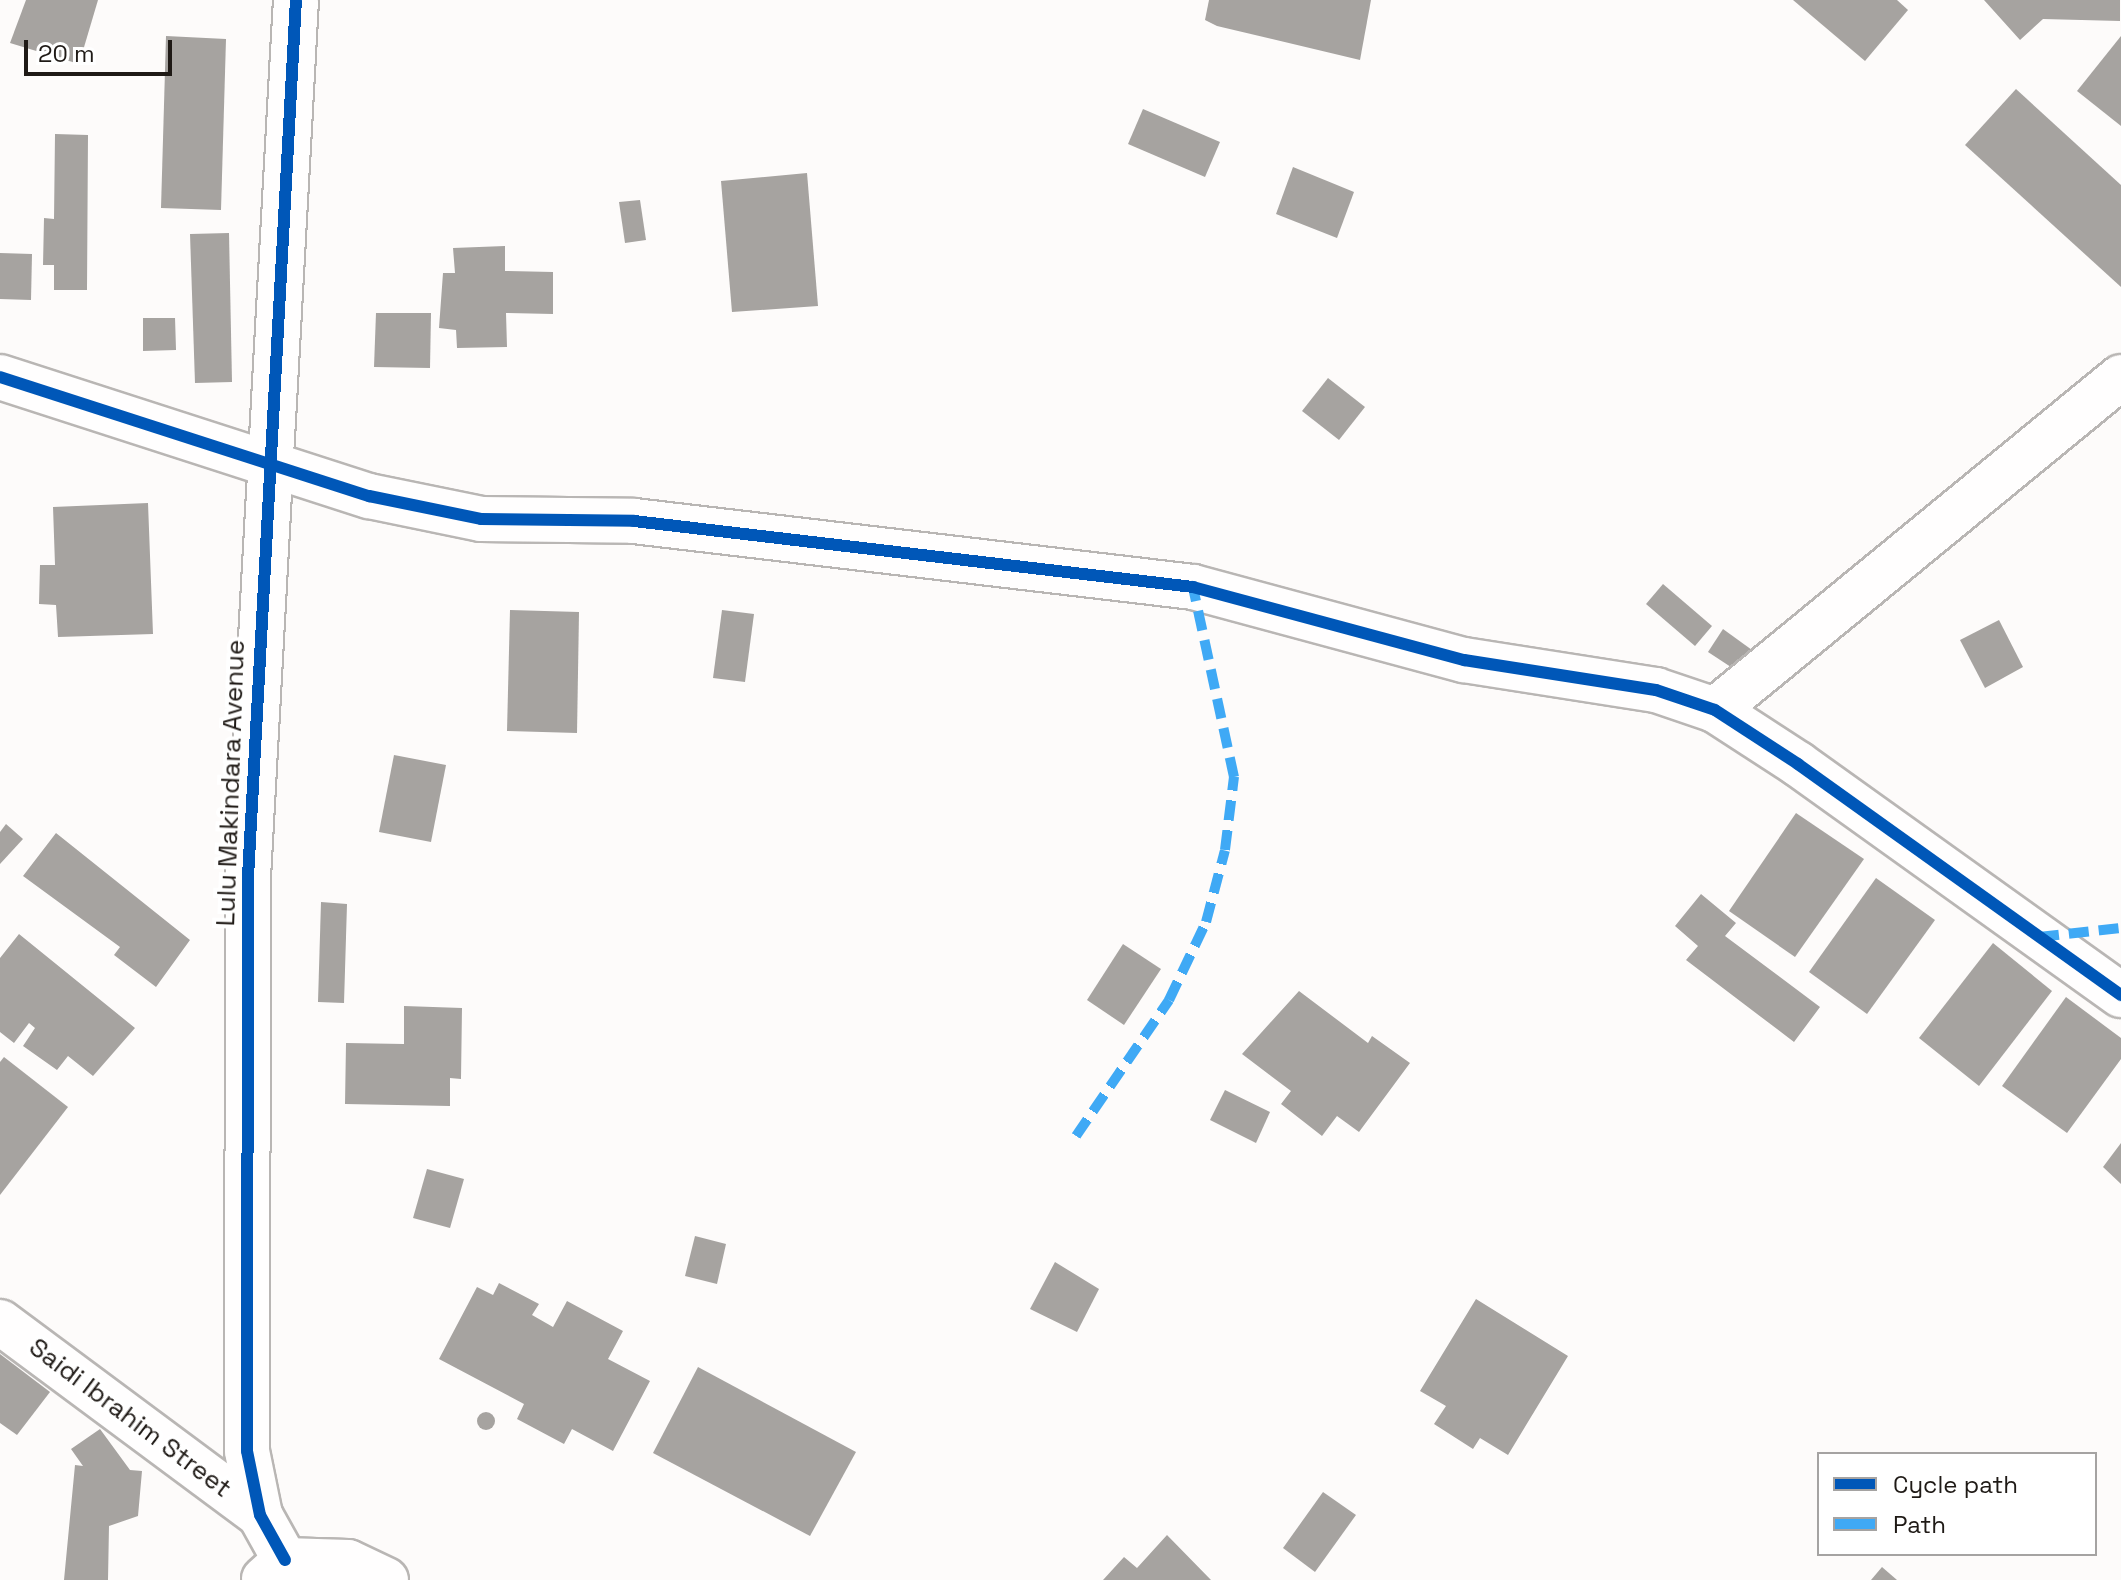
<!DOCTYPE html>
<style>
body{margin:0}
#map{position:relative;width:2121px;height:1580px;overflow:hidden;background:#fdfbfa;font-family:"Space Grotesk",sans-serif}
div>[style]{position:absolute}
.building>*{inset:0;background:#a6a3a0}
.round{border-radius:50%}
.roads{filter:drop-shadow(2px 0 #b9b6b4) drop-shadow(-2px 0 #b9b6b4) drop-shadow(0 2px #b9b6b4) drop-shadow(0 -2px #b9b6b4)}
.minor>*{height:44px;margin:-22px;padding:0 22px;transform-origin:22px;border-radius:22px;background:#fffefe}
.quiet>*{height:10px;margin-top:-5px;transform-origin:0;background:repeating-linear-gradient(90deg,#3fa9f5 0 20px,transparent 0 30px)}
.cycleway>*{height:12px;margin:-6px;padding:0 6px;transform-origin:6px;border-radius:6px;background:#0057b8}
span{translate:-50% -50%;white-space:nowrap;text-align:center;line-height:1.15;-webkit-text-stroke:8px #fff;paint-order:stroke}
.street-label{font-size:26px;color:#1f1a16}
.legend{position:absolute;left:1817px;top:1452px;width:280px;height:104px;box-sizing:border-box;background:#fff;border:2px solid #a5a3a2;margin:0;padding:10px 14px;list-style:none;font-size:24px;color:#1f1a16}
.legend li{display:flex;align-items:center;gap:16px;height:40px}
.legend b{width:40px;border:2px solid #a5a3a2}
.scale{position:absolute;left:24px;top:40px;width:148px;height:36px;box-sizing:border-box;border:4px solid #1f1a16;border-top:0;padding-left:10px;font-size:24px;line-height:28px;white-space:nowrap;color:#1f1a16;-webkit-text-stroke:6px #fff;paint-order:stroke}
</style>
<div id="map">
<div class="building">
<i style="clip-path:polygon(26px 0,98px 0,79px 64px,10px 43px)"></i>
<i style="clip-path:polygon(1209px 0,1371px 0,1360px 60px,1217px 26px,1205px 20px)"></i>
<i style="clip-path:polygon(1793px 0,1897px 0,1908px 10px,1865px 61px)"></i>
<i style="clip-path:polygon(1984px 0,2120px 0,2120px 21px,2043px 19px,2020px 40px)"></i>
<i style="clip-path:polygon(166px 36px,226px 39px,221px 210px,161px 208px)"></i>
<i style="clip-path:polygon(2121px 36px,2121px 126px,2077px 91px)"></i>
<i style="clip-path:polygon(2016px 89px,2121px 185px,2121px 287px,1965px 145px)"></i>
<i style="clip-path:polygon(1143px 109px,1220px 142px,1205px 177px,1128px 144px)"></i>
<i style="clip-path:polygon(55px 134px,88px 135px,87px 290px,54px 290px,54px 265px,43px 265px,44px 218px,54px 219px)"></i>
<i style="clip-path:polygon(1293px 167px,1354px 192px,1337px 238px,1276px 214px)"></i>
<i style="clip-path:polygon(807px 173px,818px 306px,732px 312px,721px 181px)"></i>
<i style="clip-path:polygon(640px 200px,646px 240px,625px 243px,619px 202px)"></i>
<i style="clip-path:polygon(229px 233px,232px 382px,195px 383px,190px 234px)"></i>
<i style="clip-path:polygon(505px 246px,505px 271px,553px 272px,553px 314px,506px 313px,507px 347px,457px 348px,456px 330px,439px 328px,443px 273px,455px 273px,453px 248px)"></i>
<i style="clip-path:polygon(0 253px,32px 254px,31px 300px,0 299px)"></i>
<i style="clip-path:polygon(376px 313px,431px 313px,430px 368px,374px 367px)"></i>
<i style="clip-path:polygon(143px 318px,175px 318px,176px 350px,143px 351px)"></i>
<i style="clip-path:polygon(1328px 378px,1365px 407px,1339px 440px,1302px 411px)"></i>
<i style="clip-path:polygon(148px 503px,153px 634px,58px 637px,56px 605px,39px 604px,40px 565px,55px 565px,53px 507px)"></i>
<i style="clip-path:polygon(1663px 584px,1712px 626px,1695px 646px,1646px 604px)"></i>
<i style="clip-path:polygon(510px 610px,579px 612px,577px 733px,507px 731px)"></i>
<i style="clip-path:polygon(722px 610px,754px 614px,745px 682px,713px 678px)"></i>
<i style="clip-path:polygon(1999px 620px,2023px 667px,1985px 688px,1960px 640px)"></i>
<i style="clip-path:polygon(1723px 629px,1752px 650px,1737px 671px,1708px 652px)"></i>
<i style="clip-path:polygon(394px 755px,446px 765px,431px 842px,379px 832px)"></i>
<i style="clip-path:polygon(1796px 813px,1864px 859px,1795px 957px,1729px 911px)"></i>
<i style="clip-path:polygon(6px 824px,23px 839px,0 864px,0 832px)"></i>
<i style="clip-path:polygon(56px 833px,190px 940px,156px 987px,114px 955px,120px 947px,23px 876px)"></i>
<i style="clip-path:polygon(1876px 878px,1935px 920px,1867px 1014px,1809px 972px)"></i>
<i style="clip-path:polygon(1701px 894px,1736px 923px,1725px 936px,1820px 1007px,1794px 1042px,1686px 960px,1698px 946px,1675px 926px)"></i>
<i style="clip-path:polygon(321px 902px,347px 904px,344px 1003px,318px 1002px)"></i>
<i style="clip-path:polygon(19px 934px,135px 1028px,93px 1076px,68px 1056px,57px 1070px,23px 1046px,35px 1028px,29px 1023px,14px 1043px,0 1032px,0 958px)"></i>
<i style="clip-path:polygon(1993px 943px,2052px 991px,1979px 1086px,1919px 1038px)"></i>
<i style="clip-path:polygon(1123px 944px,1161px 969px,1124px 1025px,1087px 1000px)"></i>
<i style="clip-path:polygon(1299px 991px,1368px 1043px,1372px 1036px,1410px 1063px,1359px 1132px,1337px 1116px,1322px 1136px,1281px 1104px,1291px 1091px,1242px 1054px)"></i>
<i style="clip-path:polygon(2066px 997px,2121px 1038px,2121px 1059px,2067px 1133px,2002px 1086px)"></i>
<i style="clip-path:polygon(404px 1006px,462px 1008px,461px 1079px,450px 1078px,450px 1106px,345px 1104px,346px 1043px,404px 1044px)"></i>
<i style="clip-path:polygon(4px 1057px,68px 1107px,0 1195px,0 1062px)"></i>
<i style="clip-path:polygon(1225px 1090px,1270px 1112px,1256px 1143px,1210px 1120px)"></i>
<i style="clip-path:polygon(2121px 1143px,2121px 1184px,2103px 1167px)"></i>
<i style="clip-path:polygon(427px 1169px,464px 1179px,450px 1228px,413px 1218px)"></i>
<i style="clip-path:polygon(695px 1236px,726px 1244px,717px 1284px,685px 1276px)"></i>
<i style="clip-path:polygon(1055px 1262px,1099px 1289px,1077px 1332px,1030px 1309px)"></i>
<i style="clip-path:polygon(499px 1283px,539px 1304px,532px 1315px,553px 1327px,567px 1301px,623px 1331px,608px 1359px,650px 1381px,613px 1451px,572px 1429px,564px 1444px,517px 1419px,524px 1404px,439px 1359px,477px 1287px,493px 1295px)"></i>
<i style="clip-path:polygon(1476px 1299px,1568px 1356px,1508px 1455px,1480px 1438px,1473px 1449px,1434px 1424px,1446px 1406px,1420px 1391px)"></i>
<i style="clip-path:polygon(0 1354px,50px 1392px,17px 1435px,0 1423px)"></i>
<i style="clip-path:polygon(698px 1367px,856px 1452px,810px 1536px,653px 1453px)"></i>
<i class="round" style="left:477px;top:1412px;width:18px;height:18px"></i>
<i style="clip-path:polygon(100px 1429px,130px 1470px,142px 1471px,138px 1516px,109px 1526px,108px 1580px,64px 1580px,75px 1465px,83px 1466px,71px 1449px)"></i>
<i style="clip-path:polygon(1323px 1492px,1356px 1515px,1315px 1572px,1283px 1548px)"></i>
<i style="clip-path:polygon(1167px 1535px,1211px 1580px,1103px 1580px,1124px 1557px,1137px 1568px)"></i>
<i style="clip-path:polygon(1882px 1567px,1897px 1580px,1871px 1580px)"></i>
</div>
<div class="roads">
<div class="minor">
<i style="left:0;top:377px;width:388px;rotate:17.9deg"></i>
<i style="left:369px;top:496px;width:114px;rotate:11.6deg"></i>
<i style="left:481px;top:519px;width:153px;rotate:0.7deg"></i>
<i style="left:634px;top:521px;width:563px;rotate:6.73deg"></i>
<i style="left:1193px;top:587px;width:281px;rotate:15.1deg"></i>
<i style="left:1464px;top:660px;width:194px;rotate:8.9deg"></i>
<i style="left:1656px;top:690px;width:62px;rotate:18.7deg"></i>
<i style="left:1715px;top:710px;width:99px;rotate:33deg"></i>
<i style="left:1798px;top:764px;width:397px;rotate:35.6deg"></i>
<i style="left:1715px;top:710px;width:525px;rotate:-39.36deg"></i>
<i style="left:0;top:1322px;width:324px;rotate:36.6deg"></i>
<i style="left:285px;top:1560px;width:51px;rotate:-119.1deg"></i>
<i style="left:260px;top:1515px;width:65px;rotate:-101.5deg"></i>
<i style="left:247px;top:1451px;width:574px;rotate:-89.9deg"></i>
<i style="left:248px;top:877px;width:878px;rotate:-86.87deg"></i>
<i style="left:264px;top:1579px;width:28px;rotate:-42deg"></i>
<i style="left:285px;top:1560px;width:63px;rotate:1.8deg"></i>
<i style="left:348px;top:1562px;width:42px;rotate:25.3deg"></i>
</div>
</div>
<div class="quiet">
<i style="left:2039px;top:937px;width:82px;rotate:-6.3deg"></i>
<i style="left:1076px;top:1136px;width:165px;rotate:-55.6deg"></i>
<i style="left:1169px;top:1000px;width:86px;rotate:-64.6deg"></i>
<i style="left:1206px;top:922px;width:74px;rotate:-75.2deg"></i>
<i style="left:1225px;top:850px;width:74px;rotate:-83deg"></i>
<i style="left:1234px;top:777px;width:194px;rotate:-102.2deg"></i>
</div>
<div class="cycleway">
<i style="left:0;top:377px;width:388px;rotate:17.9deg"></i>
<i style="left:369px;top:496px;width:114px;rotate:11.6deg"></i>
<i style="left:481px;top:519px;width:153px;rotate:0.7deg"></i>
<i style="left:634px;top:521px;width:563px;rotate:6.73deg"></i>
<i style="left:1193px;top:587px;width:281px;rotate:15.1deg"></i>
<i style="left:1464px;top:660px;width:194px;rotate:8.9deg"></i>
<i style="left:1656px;top:690px;width:62px;rotate:18.7deg"></i>
<i style="left:1715px;top:710px;width:99px;rotate:33deg"></i>
<i style="left:1798px;top:764px;width:397px;rotate:35.6deg"></i>
<i style="left:285px;top:1560px;width:51px;rotate:-119.1deg"></i>
<i style="left:260px;top:1515px;width:65px;rotate:-101.5deg"></i>
<i style="left:247px;top:1451px;width:574px;rotate:-89.9deg"></i>
<i style="left:248px;top:877px;width:878px;rotate:-86.87deg"></i>
</div>
<div class="street-label">
<span style="left:231px;top:783px;rotate:-88deg">Lulu Makindara Avenue</span>
<span style="left:130px;top:1418px;rotate:37deg">Saidi Ibrahim Street</span>
</div>
<ul class="legend">
<li><b style="height:10px;background:#0057b8"></b>Cycle path</li>
<li><b style="height:10px;background:#3fa9f5"></b>Path</li>
</ul>
<div class="scale">20 m</div>
</div>
